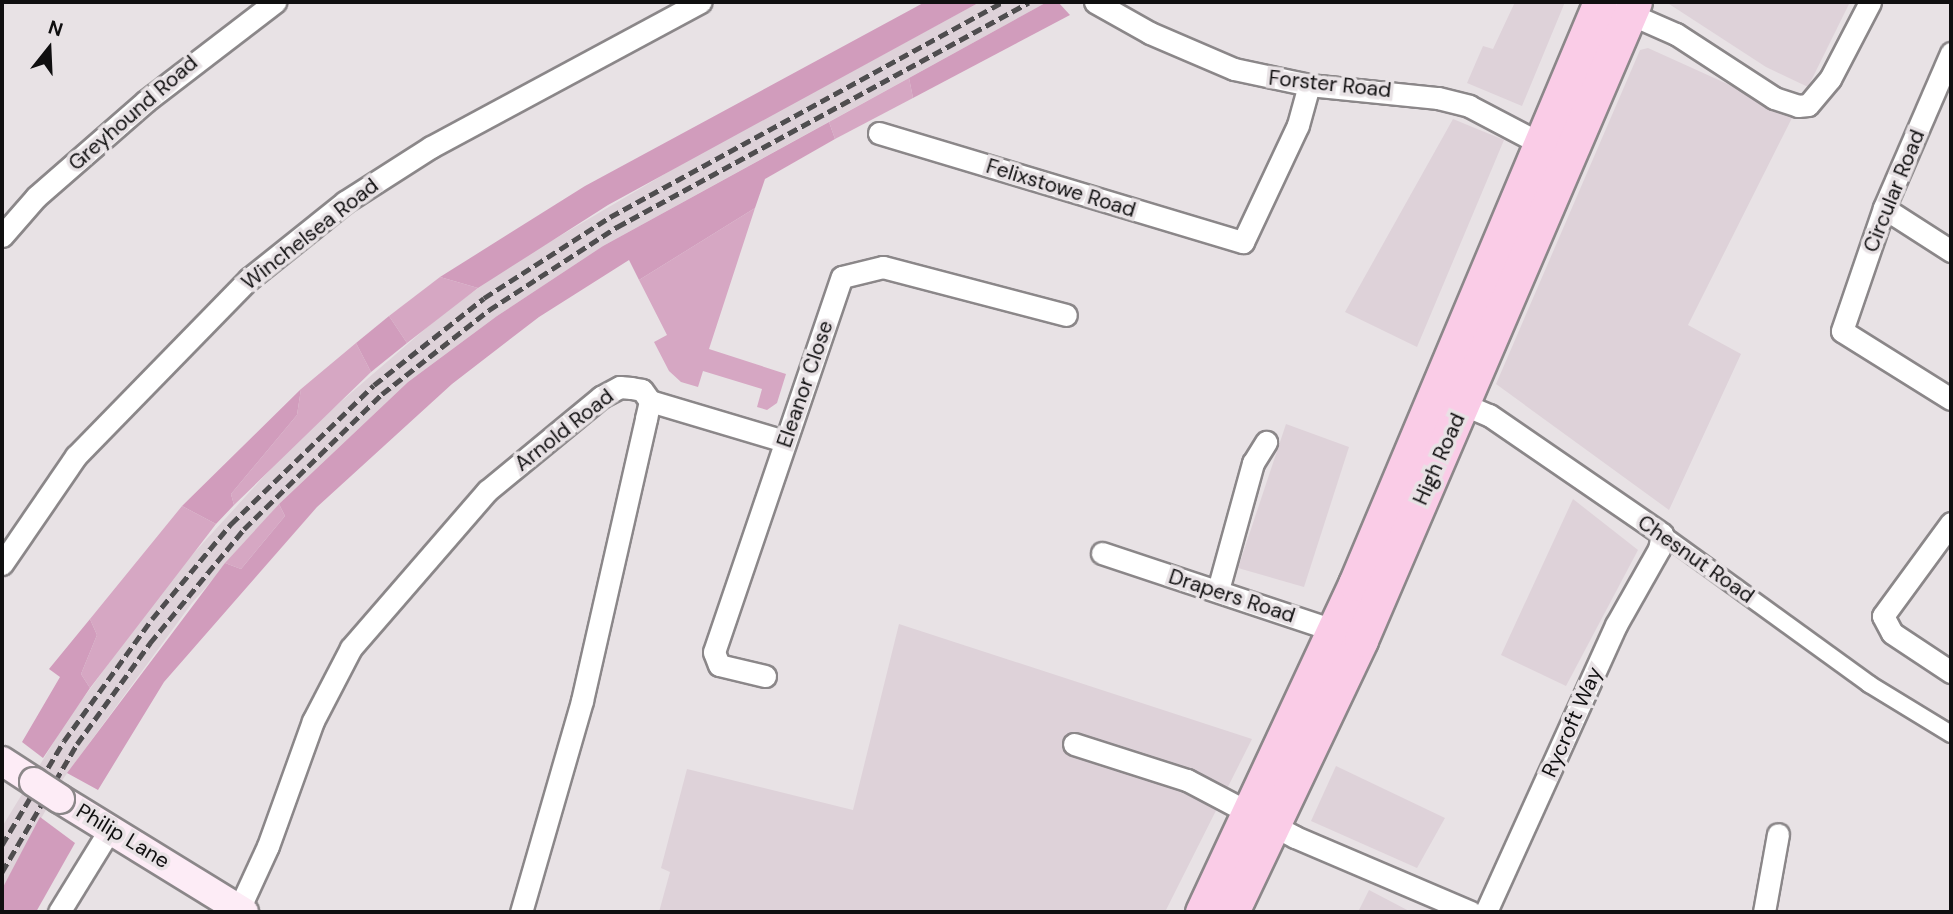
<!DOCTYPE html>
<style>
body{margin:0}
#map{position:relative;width:1953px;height:914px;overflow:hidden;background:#e8e2e5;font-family:"DM Sans",sans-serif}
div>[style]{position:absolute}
.built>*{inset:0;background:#ded2d9}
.green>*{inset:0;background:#d6a7c3}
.forest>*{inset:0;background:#d19cbc}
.roads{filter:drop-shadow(2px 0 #8b8789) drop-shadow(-2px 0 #8b8789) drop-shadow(0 2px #8b8789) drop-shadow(0 -2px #8b8789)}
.pedestrian>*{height:16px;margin:-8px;padding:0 8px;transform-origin:8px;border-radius:8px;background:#fff}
.minor>*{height:21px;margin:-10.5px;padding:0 10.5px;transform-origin:10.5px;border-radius:10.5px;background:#fff}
.secondary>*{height:28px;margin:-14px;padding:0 14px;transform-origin:14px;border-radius:14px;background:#fdecf6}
.trunk>*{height:33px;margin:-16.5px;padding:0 16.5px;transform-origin:16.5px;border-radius:16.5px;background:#facce7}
.rail>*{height:5px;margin-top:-2.5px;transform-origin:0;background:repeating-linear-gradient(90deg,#4f4d4f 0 10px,transparent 0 15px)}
.bridges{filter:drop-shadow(2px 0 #8b8789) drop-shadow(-2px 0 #8b8789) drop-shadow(0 2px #8b8789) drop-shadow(0 -2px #8b8789)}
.secondary-bridge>*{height:28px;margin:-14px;padding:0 14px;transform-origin:14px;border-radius:14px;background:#fdecf6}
span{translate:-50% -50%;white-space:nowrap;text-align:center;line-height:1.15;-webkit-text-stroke:7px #e8e2e5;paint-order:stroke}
.street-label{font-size:21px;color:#100f10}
.frame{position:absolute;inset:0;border:4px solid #100f10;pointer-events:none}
.north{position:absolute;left:14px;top:14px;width:70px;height:70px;-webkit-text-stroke:5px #e8e2e5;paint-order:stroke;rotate:18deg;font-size:19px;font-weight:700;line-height:28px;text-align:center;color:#100f10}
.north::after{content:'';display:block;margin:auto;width:24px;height:32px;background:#100f10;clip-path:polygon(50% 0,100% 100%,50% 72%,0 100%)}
</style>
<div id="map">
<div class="built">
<i style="clip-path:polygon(980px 2px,1047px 2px,603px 246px,497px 316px,408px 382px,279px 504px,192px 603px,63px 779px,2px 889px,2px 827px,66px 722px,170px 579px,301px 436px,446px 311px,514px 263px,697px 155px)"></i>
<i style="clip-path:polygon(1515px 2px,1565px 2px,1522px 106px,1467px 83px,1483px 46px,1493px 49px)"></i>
<i style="clip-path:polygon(1666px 2px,1850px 2px,1808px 87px,1766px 67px)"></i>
<i style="clip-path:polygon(1648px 48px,1794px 114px,1688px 325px,1741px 354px,1669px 510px,1496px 384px,1640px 50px)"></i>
<i style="clip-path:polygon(1453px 119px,1504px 140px,1417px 347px,1345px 312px)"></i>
<i style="clip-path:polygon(1286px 424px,1349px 447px,1304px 587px,1238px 568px)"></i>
<i style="clip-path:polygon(1573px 499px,1638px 550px,1566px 686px,1501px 655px)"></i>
<i style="clip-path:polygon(899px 624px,1252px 739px,1165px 912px,659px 912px,670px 872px,661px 868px,687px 769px,853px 810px)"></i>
<i style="clip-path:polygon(1336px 766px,1445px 818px,1417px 868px,1311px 821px)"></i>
<i style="clip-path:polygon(1369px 890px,1411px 912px,1412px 912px,1358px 912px)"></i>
</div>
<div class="green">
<i style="clip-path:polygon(909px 78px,913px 98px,835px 139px,829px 122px)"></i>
<i style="clip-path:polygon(755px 208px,709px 349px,786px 374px,777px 403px,767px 410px,757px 407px,762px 389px,703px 371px,698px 387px,681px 382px,669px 371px,654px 342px,667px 335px,639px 280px)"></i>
<i style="clip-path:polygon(440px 277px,478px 288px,407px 343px,389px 316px)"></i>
<i style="clip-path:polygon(356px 343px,371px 372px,234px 505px,231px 494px,297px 415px,301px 389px)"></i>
<i style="clip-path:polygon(279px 504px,285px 516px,241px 569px,225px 563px)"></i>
<i style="clip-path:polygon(182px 506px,216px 524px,90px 688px,81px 674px,97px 635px,90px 619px)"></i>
</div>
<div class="forest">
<i style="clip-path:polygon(925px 2px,980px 2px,608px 205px,478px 288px,440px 277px,585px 186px)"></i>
<i style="clip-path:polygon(1047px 2px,1058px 2px,1070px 15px,913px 98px,909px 78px)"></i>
<i style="clip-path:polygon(829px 122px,835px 139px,765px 179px,755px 208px,639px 280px,629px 260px,539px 317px,452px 384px,317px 507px,164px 682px,98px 790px,67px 773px,225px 563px,241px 569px,285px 516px,279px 504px,408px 382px,497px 316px,603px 246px)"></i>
<i style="clip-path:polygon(389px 316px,407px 343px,371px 372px,356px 343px)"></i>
<i style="clip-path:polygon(301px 389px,297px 415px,231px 494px,234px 505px,216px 524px,182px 506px)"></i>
<i style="clip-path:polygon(90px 619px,97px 635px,81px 674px,90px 688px,43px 758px,22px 742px,60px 677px,49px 669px)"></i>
<i style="clip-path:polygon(40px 817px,75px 843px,36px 912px,2px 912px,2px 889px)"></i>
</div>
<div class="roads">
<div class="pedestrian">
<i style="left:1662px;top:534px;width:256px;rotate:35.9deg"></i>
<i style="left:1869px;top:684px;width:96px;rotate:31.4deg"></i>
</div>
<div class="minor">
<i style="left:1095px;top:2px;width:63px;rotate:29.4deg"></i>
<i style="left:1150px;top:33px;width:91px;rotate:23.2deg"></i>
<i style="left:1234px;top:69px;width:77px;rotate:12deg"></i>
<i style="left:1309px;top:85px;width:130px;rotate:5.8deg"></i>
<i style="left:1438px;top:98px;width:32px;rotate:14deg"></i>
<i style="left:1469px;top:106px;width:90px;rotate:27.7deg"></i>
<i style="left:1621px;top:10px;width:60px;rotate:23.6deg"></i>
<i style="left:1676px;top:34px;width:117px;rotate:33.1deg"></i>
<i style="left:1774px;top:98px;width:25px;rotate:18deg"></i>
<i style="left:1798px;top:106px;width:10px;rotate:-6deg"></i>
<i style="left:1808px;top:105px;width:34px;rotate:-50deg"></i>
<i style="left:1830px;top:79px;width:87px;rotate:-62.5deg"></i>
<i style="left:1951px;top:53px;width:169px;rotate:113.4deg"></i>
<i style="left:1884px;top:208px;width:130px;rotate:108.9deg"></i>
<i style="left:1842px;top:331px;width:128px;rotate:32deg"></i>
<i style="left:879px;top:133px;width:380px;rotate:16.7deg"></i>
<i style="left:1243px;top:242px;width:129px;rotate:-64.8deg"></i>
<i style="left:1298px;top:125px;width:41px;rotate:-74.6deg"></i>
<i style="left:1884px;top:208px;width:80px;rotate:32.7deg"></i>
<i style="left:2px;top:236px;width:52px;rotate:-48.9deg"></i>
<i style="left:36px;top:197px;width:146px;rotate:-41.1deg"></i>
<i style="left:146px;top:101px;width:163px;rotate:-37.5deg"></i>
<i style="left:1453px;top:400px;width:39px;rotate:23deg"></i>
<i style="left:1489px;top:415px;width:210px;rotate:34.5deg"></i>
<i style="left:1662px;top:534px;width:15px;rotate:101deg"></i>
<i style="left:1659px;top:549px;width:87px;rotate:119.5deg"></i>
<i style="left:1616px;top:625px;width:315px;rotate:114.4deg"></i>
<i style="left:650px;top:401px;width:140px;rotate:16.6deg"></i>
<i style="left:1951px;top:523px;width:115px;rotate:126.2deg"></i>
<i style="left:1883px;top:616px;width:19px;rotate:62deg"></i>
<i style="left:1892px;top:633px;width:71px;rotate:33.5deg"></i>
<i style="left:1102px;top:553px;width:253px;rotate:18.4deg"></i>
<i style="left:2px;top:564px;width:131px;rotate:-55.6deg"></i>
<i style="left:76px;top:456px;width:248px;rotate:-45.7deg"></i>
<i style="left:249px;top:279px;width:123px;rotate:-38.7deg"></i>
<i style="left:345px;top:202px;width:102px;rotate:-32.6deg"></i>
<i style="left:431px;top:147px;width:306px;rotate:-28.3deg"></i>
<i style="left:1218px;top:590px;width:132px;rotate:-74.6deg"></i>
<i style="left:1253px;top:463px;width:25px;rotate:-58deg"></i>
<i style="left:765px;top:676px;width:47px;rotate:-166.6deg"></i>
<i style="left:719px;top:665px;width:14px;rotate:-111deg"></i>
<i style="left:714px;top:652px;width:396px;rotate:-71.2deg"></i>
<i style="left:842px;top:277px;width:42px;rotate:-13.7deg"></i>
<i style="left:883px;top:267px;width:189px;rotate:14.7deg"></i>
<i style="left:1074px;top:744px;width:119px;rotate:17.7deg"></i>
<i style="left:1187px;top:780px;width:122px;rotate:27.8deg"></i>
<i style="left:1295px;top:837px;width:191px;rotate:23.1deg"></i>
<i style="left:239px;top:909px;width:69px;rotate:-65.3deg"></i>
<i style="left:268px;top:846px;width:133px;rotate:-70.2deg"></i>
<i style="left:313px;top:721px;width:82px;rotate:-62.5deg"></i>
<i style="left:351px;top:648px;width:208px;rotate:-49.1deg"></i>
<i style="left:487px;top:491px;width:148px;rotate:-39.5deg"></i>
<i style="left:601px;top:397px;width:21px;rotate:-28deg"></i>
<i style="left:620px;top:387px;width:11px;rotate:5deg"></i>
<i style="left:631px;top:388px;width:11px;rotate:10deg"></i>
<i style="left:642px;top:390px;width:14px;rotate:54deg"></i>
<i style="left:650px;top:401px;width:18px;rotate:103deg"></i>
<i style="left:646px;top:419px;width:289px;rotate:102.8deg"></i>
<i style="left:582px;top:701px;width:220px;rotate:106.1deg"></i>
<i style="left:59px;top:912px;width:97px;rotate:-58.4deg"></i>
<i style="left:1764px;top:912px;width:79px;rotate:-79.8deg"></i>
</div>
<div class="secondary">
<i style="left:2px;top:761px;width:38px;rotate:33deg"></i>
<i style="left:60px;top:799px;width:216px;rotate:31.6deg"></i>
</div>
<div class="trunk">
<i style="left:1202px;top:912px;width:362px;rotate:-65deg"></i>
<i style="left:1355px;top:584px;width:631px;rotate:-67.17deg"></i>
<i style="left:1232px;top:912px;width:301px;rotate:-64.6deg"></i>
<i style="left:1361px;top:640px;width:694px;rotate:-66.76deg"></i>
</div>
</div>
<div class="rail">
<i style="left:2px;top:845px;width:121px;rotate:-59.2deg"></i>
<i style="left:64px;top:741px;width:150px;rotate:-54.2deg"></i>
<i style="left:152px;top:619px;width:124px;rotate:-50.3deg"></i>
<i style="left:231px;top:524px;width:199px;rotate:-44.2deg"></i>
<i style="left:374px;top:385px;width:140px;rotate:-38.3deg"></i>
<i style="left:484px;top:298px;width:150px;rotate:-32.7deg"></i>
<i style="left:610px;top:217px;width:448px;rotate:-28.7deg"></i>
<i style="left:2px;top:872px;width:148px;rotate:-59.6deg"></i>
<i style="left:77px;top:744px;width:125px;rotate:-54.1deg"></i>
<i style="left:150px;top:643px;width:148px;rotate:-50.5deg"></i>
<i style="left:244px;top:529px;width:193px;rotate:-44.4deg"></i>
<i style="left:382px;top:394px;width:136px;rotate:-38.1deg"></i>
<i style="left:489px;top:310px;width:153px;rotate:-33deg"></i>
<i style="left:617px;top:227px;width:469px;rotate:-28.6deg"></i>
</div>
<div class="bridges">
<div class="secondary-bridge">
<i style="left:34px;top:782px;width:31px;rotate:33deg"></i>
</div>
</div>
<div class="street-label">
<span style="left:1330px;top:84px;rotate:6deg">Forster Road</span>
<span style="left:133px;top:113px;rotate:-41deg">Greyhound Road</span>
<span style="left:1061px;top:188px;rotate:17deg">Felixstowe Road</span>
<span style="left:1894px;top:191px;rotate:-68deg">Circular Road</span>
<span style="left:310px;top:234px;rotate:-38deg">Winchelsea Road</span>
<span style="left:805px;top:384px;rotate:-71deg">Eleanor Close</span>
<span style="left:564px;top:430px;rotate:-38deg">Arnold Road</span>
<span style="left:1439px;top:459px;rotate:-66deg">High Road</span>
<span style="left:1696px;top:559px;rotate:35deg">Chesnut Road</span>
<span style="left:1232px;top:596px;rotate:18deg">Drapers Road</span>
<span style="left:1572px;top:722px;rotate:-66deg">Rycroft Way</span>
<span style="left:123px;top:836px;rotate:31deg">Philip Lane</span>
</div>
<div class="frame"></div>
<div class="north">N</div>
</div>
